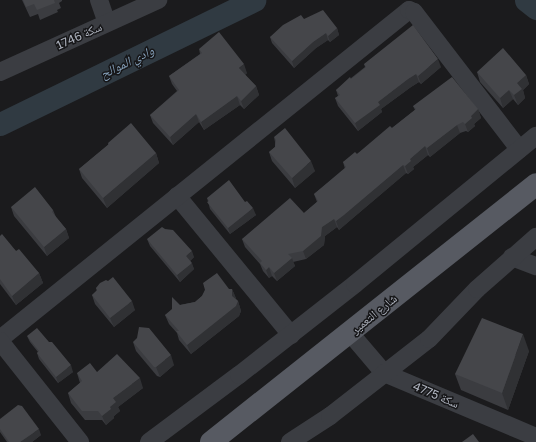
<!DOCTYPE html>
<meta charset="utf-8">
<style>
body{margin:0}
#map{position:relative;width:536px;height:442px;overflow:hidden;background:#1b1b1d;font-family:"Golos Text","Noto Naskh Arabic",sans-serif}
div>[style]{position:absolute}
.river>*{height:23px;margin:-11.5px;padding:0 11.5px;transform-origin:11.5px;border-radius:11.5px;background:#303a42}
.minor>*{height:18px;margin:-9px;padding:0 9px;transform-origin:9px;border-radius:9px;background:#3b3d42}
.major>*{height:22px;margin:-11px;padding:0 11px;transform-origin:11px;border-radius:11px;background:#575a62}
.wall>*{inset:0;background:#3b3c40}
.shaded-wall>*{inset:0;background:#303134}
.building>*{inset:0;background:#45464a}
span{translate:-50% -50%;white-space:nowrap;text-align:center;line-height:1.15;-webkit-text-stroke:3px #161618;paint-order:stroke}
.street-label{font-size:12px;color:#adb2bd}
.water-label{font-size:13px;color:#849fb8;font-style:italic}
</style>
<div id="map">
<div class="river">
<i style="left:526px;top:0;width:13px;rotate:39deg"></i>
<i style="left:0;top:124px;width:283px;rotate:-26deg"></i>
</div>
<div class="minor">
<i style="left:99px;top:0;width:24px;rotate:71deg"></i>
<i style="left:0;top:72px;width:174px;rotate:-24.5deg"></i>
<i style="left:177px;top:196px;width:180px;rotate:50.6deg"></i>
<i style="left:512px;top:257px;width:26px;rotate:21deg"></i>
<i style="left:350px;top:333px;width:52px;rotate:49.6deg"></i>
<i style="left:384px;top:373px;width:165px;rotate:22.8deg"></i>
<i style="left:0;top:339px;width:525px;rotate:-38.81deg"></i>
<i style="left:409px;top:10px;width:5px;rotate:22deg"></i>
<i style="left:414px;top:12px;width:173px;rotate:52.5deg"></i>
<i style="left:0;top:341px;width:129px;rotate:51.6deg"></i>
<i style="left:149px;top:442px;width:112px;rotate:-36.7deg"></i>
<i style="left:239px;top:375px;width:147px;rotate:-38.1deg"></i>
<i style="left:355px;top:284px;width:234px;rotate:-39.3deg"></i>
<i style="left:290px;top:442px;width:48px;rotate:-33deg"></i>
<i style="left:330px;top:416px;width:125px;rotate:-37.9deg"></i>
<i style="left:429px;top:339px;width:69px;rotate:-46.2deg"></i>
<i style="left:477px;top:289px;width:79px;rotate:-41.4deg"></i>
</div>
<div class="major">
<i style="left:211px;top:442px;width:415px;rotate:-38.4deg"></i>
</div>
<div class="wall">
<i style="clip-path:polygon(22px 0,62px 0,62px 1px,59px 3px,61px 8px,57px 10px,58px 12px,40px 20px,38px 14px,30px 17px)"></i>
<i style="clip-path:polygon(304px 19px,337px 28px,339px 35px,330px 42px,328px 40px,316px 48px,294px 68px,272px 43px,270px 37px)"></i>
<i style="clip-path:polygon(199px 49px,247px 73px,245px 75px,256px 86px,259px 95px,244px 109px,240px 105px,204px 130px,199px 122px,173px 145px,153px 123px,150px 115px,177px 91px,172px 84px,169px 76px,200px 54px)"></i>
<i style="clip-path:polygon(364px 64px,441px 67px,421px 84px,419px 82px,411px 87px,381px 109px,382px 112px,358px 131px,338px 106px,335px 98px,338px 96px,336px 90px,365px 67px)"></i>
<i style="clip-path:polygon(477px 72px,526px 75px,529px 84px,523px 90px,525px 98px,518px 105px,513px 99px,503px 108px,480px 82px)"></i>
<i style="clip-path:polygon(413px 106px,478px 109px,481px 118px,474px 124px,475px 126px,468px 132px,466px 131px,460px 133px,430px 157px,428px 155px,413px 167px,414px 169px,408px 174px,406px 173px,347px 223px,339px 230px,337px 227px,325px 236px,324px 245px,306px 259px,293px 262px,295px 266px,277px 281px,272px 276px,269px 278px,263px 271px,260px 264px,245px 247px,242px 239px,304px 213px,317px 202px,314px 194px,345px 169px,343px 162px,357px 154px,392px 128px,415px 110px)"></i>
<i style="clip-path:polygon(274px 137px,315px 171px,295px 188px,272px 161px,269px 152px,275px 147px,275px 142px)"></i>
<i style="clip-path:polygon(108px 143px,156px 153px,159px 163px,107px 208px,82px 178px,79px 169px,108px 145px)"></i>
<i style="clip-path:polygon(207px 198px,245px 202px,256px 215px,230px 234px,210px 209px)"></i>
<i style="clip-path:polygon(11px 207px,53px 210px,56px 217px,66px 229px,69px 238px,47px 256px,14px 216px)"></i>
<i style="clip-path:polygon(0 236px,39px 273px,43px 283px,16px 305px,0 284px)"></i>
<i style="clip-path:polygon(147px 239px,194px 257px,190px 261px,194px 269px,180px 282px,150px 246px)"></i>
<i style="clip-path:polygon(108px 281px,135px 310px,114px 327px,95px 304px,92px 295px,97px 291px,96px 288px)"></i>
<i style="clip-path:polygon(232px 289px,236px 299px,238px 301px,241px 311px,239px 316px,191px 354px,179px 340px,177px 333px,169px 324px,165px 315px,180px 305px,195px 302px,202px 296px,205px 290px)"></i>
<i style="clip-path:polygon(27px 336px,73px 372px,58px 383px,39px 359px,37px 353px,38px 352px,30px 342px)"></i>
<i style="clip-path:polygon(133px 342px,174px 365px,160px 377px,157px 376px,136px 351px)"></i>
<i style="clip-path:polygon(529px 351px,508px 410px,461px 390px,455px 374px)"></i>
<i style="clip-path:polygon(97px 372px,143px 388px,118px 407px,120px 411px,114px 416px,114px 418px,106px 425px,102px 420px,85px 420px,71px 403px,68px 393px,80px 383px,77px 373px)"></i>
<i style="clip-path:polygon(0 419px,41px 435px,32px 442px,7px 442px,0 432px)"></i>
</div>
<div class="shaded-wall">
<i style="clip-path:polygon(337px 28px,339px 35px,330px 42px,328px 36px)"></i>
<i style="clip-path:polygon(326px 33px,328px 40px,316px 48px,294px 68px,292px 61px,313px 42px)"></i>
<i style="clip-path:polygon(438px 59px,441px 67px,421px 84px,418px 76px)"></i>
<i style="clip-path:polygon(244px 64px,247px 73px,242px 77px,239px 68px)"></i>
<i style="clip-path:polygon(416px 74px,419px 82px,411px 87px,381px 109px,382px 112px,358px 131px,355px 123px,378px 102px,408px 79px)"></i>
<i style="clip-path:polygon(526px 75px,529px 84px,523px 90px,525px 98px,518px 105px,514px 95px,517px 83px)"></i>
<i style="clip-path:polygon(256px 86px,259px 95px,244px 109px,241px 101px)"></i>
<i style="clip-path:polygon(509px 90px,513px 99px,503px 108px,500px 98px)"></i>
<i style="clip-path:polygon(237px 96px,240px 105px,204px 130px,201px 122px)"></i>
<i style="clip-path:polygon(478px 109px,481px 118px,474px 124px,475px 126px,468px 132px,465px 124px,471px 116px)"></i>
<i style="clip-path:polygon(196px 114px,199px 122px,173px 145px,170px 137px)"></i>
<i style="clip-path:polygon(457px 125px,460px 133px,430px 157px,427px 148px)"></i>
<i style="clip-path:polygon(425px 146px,428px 155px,413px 167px,414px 169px,408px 174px,405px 166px,410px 159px)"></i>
<i style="clip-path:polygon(156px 153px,159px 163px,107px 208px,103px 198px)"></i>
<i style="clip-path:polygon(311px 161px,315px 171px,295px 188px,292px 178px)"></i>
<i style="clip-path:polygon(403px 165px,406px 173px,339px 230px,336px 221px)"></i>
<i style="clip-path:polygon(253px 208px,256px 215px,230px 234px,228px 228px)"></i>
<i style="clip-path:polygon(334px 219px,337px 227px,325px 236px,324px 245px,306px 259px,303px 251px,322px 227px)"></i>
<i style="clip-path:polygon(66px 229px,69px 238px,47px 256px,44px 247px)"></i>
<i style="clip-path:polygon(192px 251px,194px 257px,189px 262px,186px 256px)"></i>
<i style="clip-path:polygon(292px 258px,295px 266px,277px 281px,274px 273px)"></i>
<i style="clip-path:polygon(192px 263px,194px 269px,180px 282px,177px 275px)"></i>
<i style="clip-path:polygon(269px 267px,272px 276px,269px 278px,266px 270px)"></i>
<i style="clip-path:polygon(39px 273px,43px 283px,16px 305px,12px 296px)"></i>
<i style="clip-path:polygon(232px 289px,236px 298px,235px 305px,232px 296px)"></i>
<i style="clip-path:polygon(132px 301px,135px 310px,114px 327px,110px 318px)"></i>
<i style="clip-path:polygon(238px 301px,241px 311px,239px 316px,191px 354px,187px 345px)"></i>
<i style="clip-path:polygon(523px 334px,529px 351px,508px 410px,502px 393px)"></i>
<i style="clip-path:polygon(171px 355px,174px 365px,160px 377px,156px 367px)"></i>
<i style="clip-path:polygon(71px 365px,73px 372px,58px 383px,56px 377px)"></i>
<i style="clip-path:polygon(140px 378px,143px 388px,118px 407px,120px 411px,114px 416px,114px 418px,106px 425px,102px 416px,110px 407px,113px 398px)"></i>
<i style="clip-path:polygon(39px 429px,41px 435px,32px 442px,20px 442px)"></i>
</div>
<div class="building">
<i style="clip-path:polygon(23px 0,54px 0,55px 3px,37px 10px,34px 4px,26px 7px)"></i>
<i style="clip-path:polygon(323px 10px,337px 28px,328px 36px,326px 33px,313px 42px,292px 61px,270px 37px,283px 25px,301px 15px,304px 19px)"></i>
<i style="clip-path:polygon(413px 25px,438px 59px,418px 76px,416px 74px,408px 79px,378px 102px,380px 105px,355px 123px,335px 98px,340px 95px,336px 90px,350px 77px,351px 79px,366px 67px,364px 64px)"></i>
<i style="clip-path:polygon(219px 32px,244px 64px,239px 68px,256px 86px,241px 101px,237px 96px,201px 122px,196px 114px,170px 137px,150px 115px,179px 90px,169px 76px,202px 53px,199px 49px)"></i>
<i style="clip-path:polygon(503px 48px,526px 75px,517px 83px,522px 89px,514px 95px,509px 90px,500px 98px,477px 72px)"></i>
<i style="clip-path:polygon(452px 77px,478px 109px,471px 116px,472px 118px,465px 124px,463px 122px,457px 125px,427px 148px,425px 146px,410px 159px,411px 161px,405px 166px,403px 165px,344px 215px,336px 221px,334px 219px,322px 227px,321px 236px,303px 251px,288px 254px,292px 258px,274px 273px,269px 267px,266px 270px,260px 263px,262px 261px,242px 239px,290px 198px,304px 213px,318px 201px,314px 194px,346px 167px,343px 162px,355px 152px,357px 154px,390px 126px,392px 128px,416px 109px,413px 106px)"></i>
<i style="clip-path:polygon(131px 123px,156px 153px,103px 198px,79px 169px,109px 144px,108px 143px)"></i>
<i style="clip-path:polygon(285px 128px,311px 161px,292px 178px,269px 152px,275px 147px,276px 140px,274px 137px)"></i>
<i style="clip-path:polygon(229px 180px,245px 202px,247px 201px,253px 208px,228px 228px,207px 202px,209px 201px,207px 198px)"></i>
<i style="clip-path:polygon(35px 187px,53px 210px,52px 212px,66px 229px,44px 247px,11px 207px)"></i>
<i style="clip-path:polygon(162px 227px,165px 229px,173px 230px,192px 251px,186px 256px,192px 263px,177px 275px,147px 239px)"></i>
<i style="clip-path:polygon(2px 234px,16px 251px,19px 249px,39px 273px,12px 296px,0 279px,0 236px)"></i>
<i style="clip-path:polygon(217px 273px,229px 289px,232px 289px,232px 296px,238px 301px,236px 306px,187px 345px,176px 331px,179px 331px,165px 315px,172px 309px,172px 297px,180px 305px,195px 302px,202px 296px,205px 290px,203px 283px)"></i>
<i style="clip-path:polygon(113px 277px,132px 301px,110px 318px,92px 295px,97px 290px,96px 288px,100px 283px,106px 280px,108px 281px)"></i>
<i style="clip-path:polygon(482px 318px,523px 334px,502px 393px,455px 374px)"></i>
<i style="clip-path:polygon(139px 327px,149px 328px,171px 355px,156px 367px,154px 367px,133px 342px,137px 338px)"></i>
<i style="clip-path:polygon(37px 328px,49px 342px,52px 342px,71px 365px,56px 377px,37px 353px,39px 351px,27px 336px)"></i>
<i style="clip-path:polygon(117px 354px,140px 378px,113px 398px,116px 402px,110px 407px,111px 409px,102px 416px,98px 411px,82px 411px,68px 393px,82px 381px,77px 373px,90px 363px,97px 372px)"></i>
<i style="clip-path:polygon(18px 405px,22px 406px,39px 429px,20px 442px,9px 442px,0 429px,0 419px)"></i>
<i style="clip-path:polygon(473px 434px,479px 442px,462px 442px)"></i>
</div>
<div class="street-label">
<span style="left:79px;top:36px;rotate:-24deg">سكة 1746</span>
<span style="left:374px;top:314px;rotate:-39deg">شارع التعمير</span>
<span style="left:436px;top:395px;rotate:23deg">سكة 4775</span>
</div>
<div class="water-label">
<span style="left:127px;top:62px;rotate:-26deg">وادي الموالح</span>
</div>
</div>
